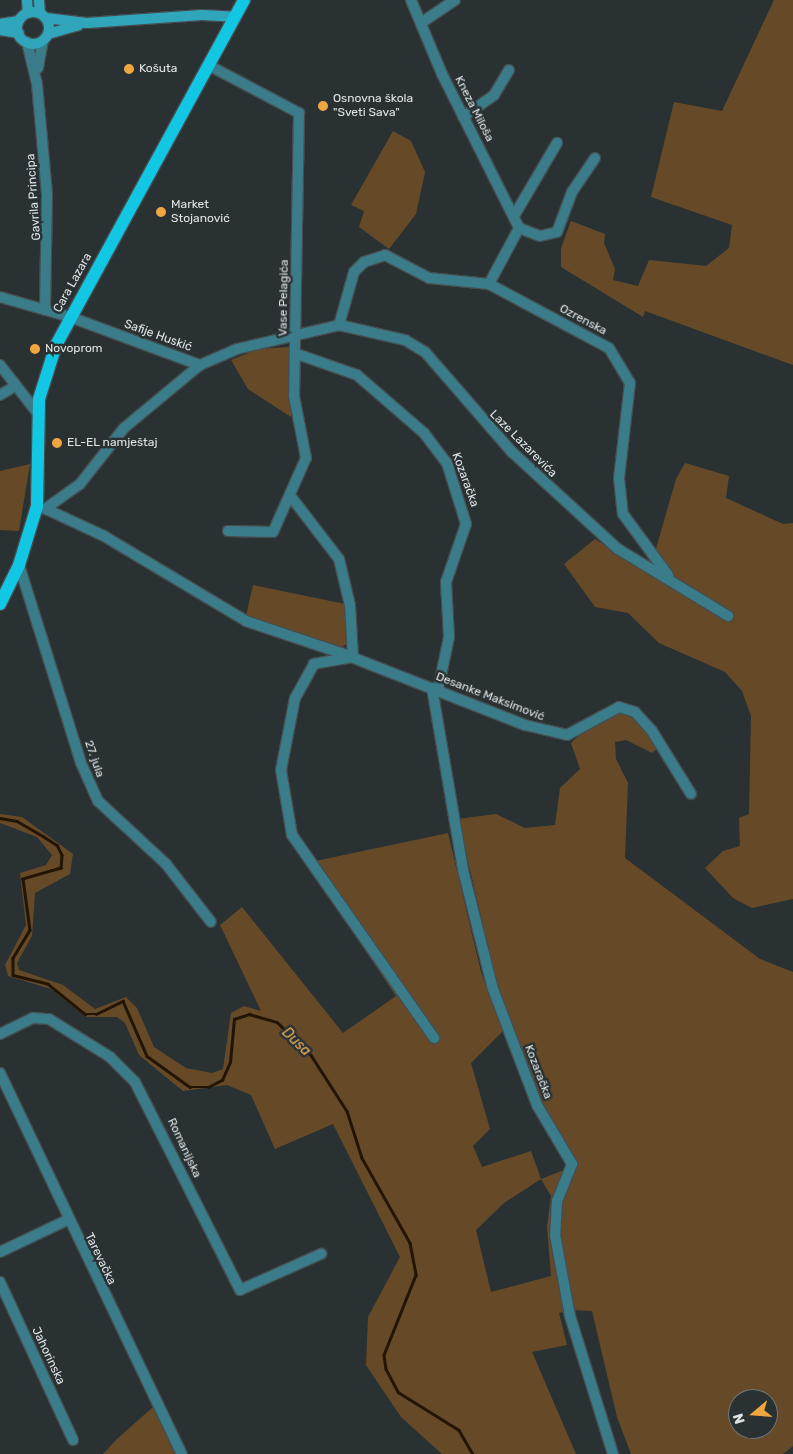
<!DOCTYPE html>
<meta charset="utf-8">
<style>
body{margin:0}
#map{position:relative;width:793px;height:1454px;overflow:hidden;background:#293133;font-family:Rubik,sans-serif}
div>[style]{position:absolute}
.green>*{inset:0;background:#664a28}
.stream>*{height:2.5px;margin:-1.25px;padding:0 1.25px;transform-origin:1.25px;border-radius:1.25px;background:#231503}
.roads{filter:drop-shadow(1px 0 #464e50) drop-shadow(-1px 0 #464e50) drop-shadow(0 1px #464e50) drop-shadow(0 -1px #464e50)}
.street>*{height:10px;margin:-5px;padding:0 5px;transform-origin:5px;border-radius:5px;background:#3a7c89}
.secondary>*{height:10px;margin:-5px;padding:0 5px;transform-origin:5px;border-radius:5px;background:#30a6bc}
.secondary>.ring{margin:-5px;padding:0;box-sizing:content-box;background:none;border:10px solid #30a6bc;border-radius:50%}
.primary>*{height:12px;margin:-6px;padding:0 6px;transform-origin:6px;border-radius:6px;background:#11c7e3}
.dots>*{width:14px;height:14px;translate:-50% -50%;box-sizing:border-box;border:2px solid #293133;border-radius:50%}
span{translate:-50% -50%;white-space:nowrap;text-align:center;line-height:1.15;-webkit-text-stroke:5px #293133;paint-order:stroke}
.poi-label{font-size:12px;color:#dfe4e6}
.left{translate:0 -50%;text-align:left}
.street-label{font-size:12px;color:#dfe4e6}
.water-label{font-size:14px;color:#f0b05d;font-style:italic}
.north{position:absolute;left:728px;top:1389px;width:50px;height:50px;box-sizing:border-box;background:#293133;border:1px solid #72797b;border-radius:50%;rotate:252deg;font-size:14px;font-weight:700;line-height:20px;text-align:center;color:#dfe4e6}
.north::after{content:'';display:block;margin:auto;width:18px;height:22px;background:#f0a63e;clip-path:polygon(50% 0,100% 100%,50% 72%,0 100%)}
</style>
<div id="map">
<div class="green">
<i style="clip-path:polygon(774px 0,793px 0,793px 365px,645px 311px,643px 317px,561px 267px,561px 248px,571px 221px,605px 234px,604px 243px,615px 269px,613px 280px,638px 286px,649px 260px,706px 266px,729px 248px,732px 225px,651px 197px,674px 102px,722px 111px)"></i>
<i style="clip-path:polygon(393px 131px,411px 141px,425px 172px,416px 214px,389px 249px,359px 227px,364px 211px,351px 205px)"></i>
<i style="clip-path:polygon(289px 347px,293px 354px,291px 417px,248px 389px,231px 360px,258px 349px)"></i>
<i style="clip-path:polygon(685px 463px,729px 476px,726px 498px,783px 524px,793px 523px,793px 899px,752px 908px,733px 898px,705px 868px,723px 851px,740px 846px,739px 818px,749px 814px,751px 716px,742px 691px,725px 672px,659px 643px,628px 613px,595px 607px,564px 564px,595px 539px,649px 573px,676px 479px)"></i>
<i style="clip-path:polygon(30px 464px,19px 531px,0 530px,0 471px)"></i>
<i style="clip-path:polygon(253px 585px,345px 604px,347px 644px,340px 648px,246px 616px)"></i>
<i style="clip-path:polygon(evenodd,619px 712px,633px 715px,659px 747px,652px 753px,626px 740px,615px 742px,616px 759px,628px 783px,625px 858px,760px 959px,793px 972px,793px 1446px,783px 1454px,631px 1454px,617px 1417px,592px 1311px,573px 1310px,559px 1313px,567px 1345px,532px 1352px,576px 1454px,442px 1454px,401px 1417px,366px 1365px,368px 1317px,400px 1257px,333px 1124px,275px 1149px,251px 1095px,227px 1085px,183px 1091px,139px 1055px,125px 1023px,117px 1017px,86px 1017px,51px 989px,8px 976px,5px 965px,26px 925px,20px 873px,46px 865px,52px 855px,37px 837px,0 823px,0 814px,22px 817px,73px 854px,70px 874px,35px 893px,32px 936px,17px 963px,19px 970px,63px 985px,95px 1009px,126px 997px,137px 1008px,154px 1047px,186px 1068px,212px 1073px,223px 1069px,231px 1013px,244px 1006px,261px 1011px,220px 925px,242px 907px,343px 1033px,396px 996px,306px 863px,448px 833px,481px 972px,503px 1031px,471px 1063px,490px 1129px,473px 1146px,482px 1167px,531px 1151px,541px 1179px,577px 1165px,546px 1119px,498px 988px,458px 819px,496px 814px,525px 828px,555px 825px,560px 788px,580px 769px,571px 743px,586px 729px,619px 712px,541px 1179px,551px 1196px,547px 1227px,551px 1276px,491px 1292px,476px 1230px,504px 1203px,541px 1179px,619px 712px,738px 1399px,768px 1399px,768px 1429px,738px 1429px,738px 1399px)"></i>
<i style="clip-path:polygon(153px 1407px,175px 1454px,103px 1454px,117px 1439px)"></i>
</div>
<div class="stream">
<i style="left:0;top:818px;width:17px;rotate:10deg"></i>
<i style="left:17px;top:821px;width:30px;rotate:30deg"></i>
<i style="left:43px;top:836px;width:17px;rotate:33deg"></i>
<i style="left:57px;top:845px;width:11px;rotate:63deg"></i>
<i style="left:62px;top:855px;width:13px;rotate:94deg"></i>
<i style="left:61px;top:868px;width:40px;rotate:164deg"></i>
<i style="left:23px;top:879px;width:51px;rotate:82.2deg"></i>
<i style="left:30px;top:930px;width:33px;rotate:121deg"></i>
<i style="left:13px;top:958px;width:17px;rotate:90deg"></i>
<i style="left:13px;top:975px;width:36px;rotate:14deg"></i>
<i style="left:48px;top:984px;width:48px;rotate:39deg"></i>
<i style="left:85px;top:1014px;width:11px"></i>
<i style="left:96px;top:1014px;width:30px;rotate:-26deg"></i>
<i style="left:123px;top:1001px;width:60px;rotate:66.4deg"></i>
<i style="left:147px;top:1056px;width:53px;rotate:35.8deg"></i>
<i style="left:190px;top:1087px;width:18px"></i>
<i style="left:208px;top:1087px;width:16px;rotate:-27deg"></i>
<i style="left:222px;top:1080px;width:20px;rotate:-66deg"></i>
<i style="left:230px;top:1062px;width:43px;rotate:-84.7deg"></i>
<i style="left:234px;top:1019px;width:16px;rotate:-18deg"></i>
<i style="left:249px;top:1014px;width:29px;rotate:16deg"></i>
<i style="left:277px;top:1022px;width:47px;rotate:44.1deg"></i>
<i style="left:311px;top:1055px;width:67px;rotate:57.3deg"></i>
<i style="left:347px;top:1111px;width:49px;rotate:72.3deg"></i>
<i style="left:362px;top:1158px;width:98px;rotate:60.5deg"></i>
<i style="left:410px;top:1243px;width:33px;rotate:79deg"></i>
<i style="left:416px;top:1275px;width:86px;rotate:111.8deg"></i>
<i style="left:384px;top:1355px;width:14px;rotate:82deg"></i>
<i style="left:386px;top:1369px;width:26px;rotate:62deg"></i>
<i style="left:398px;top:1392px;width:72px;rotate:31.9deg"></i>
<i style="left:459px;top:1430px;width:28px;rotate:60deg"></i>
</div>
<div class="roads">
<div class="street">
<i style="left:411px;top:0;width:80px;rotate:67.3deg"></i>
<i style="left:442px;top:74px;width:172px;rotate:63.4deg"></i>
<i style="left:519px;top:228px;width:64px;rotate:118.2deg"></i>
<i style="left:421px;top:23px;width:41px;rotate:-34.1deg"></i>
<i style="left:27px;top:42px;width:43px;rotate:76.6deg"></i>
<i style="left:37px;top:84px;width:110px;rotate:84.8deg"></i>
<i style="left:47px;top:194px;width:116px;rotate:91deg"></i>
<i style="left:208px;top:65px;width:103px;rotate:27.8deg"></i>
<i style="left:299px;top:113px;width:283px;rotate:91deg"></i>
<i style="left:294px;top:396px;width:63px;rotate:79deg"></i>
<i style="left:306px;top:458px;width:81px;rotate:114deg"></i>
<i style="left:273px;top:532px;width:45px;rotate:-178.7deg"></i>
<i style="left:38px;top:68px;width:28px;rotate:-80deg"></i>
<i style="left:463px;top:117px;width:38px;rotate:-35deg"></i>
<i style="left:494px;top:95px;width:29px;rotate:-59deg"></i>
<i style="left:514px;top:216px;width:85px;rotate:-59.5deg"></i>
<i style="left:519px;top:228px;width:22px;rotate:21deg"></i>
<i style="left:540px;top:236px;width:17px;rotate:-13deg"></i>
<i style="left:557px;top:232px;width:43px;rotate:-69.4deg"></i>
<i style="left:572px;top:192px;width:41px;rotate:-55.9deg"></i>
<i style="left:0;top:297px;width:73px;rotate:15.9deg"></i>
<i style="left:70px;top:317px;width:139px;rotate:20.3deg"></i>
<i style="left:200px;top:365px;width:40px;rotate:-23.4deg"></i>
<i style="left:237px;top:349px;width:105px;rotate:-13.2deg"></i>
<i style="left:339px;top:325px;width:68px;rotate:12.8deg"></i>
<i style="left:405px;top:340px;width:23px;rotate:31deg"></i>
<i style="left:425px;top:352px;width:133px;rotate:49deg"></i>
<i style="left:512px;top:452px;width:144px;rotate:42.5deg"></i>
<i style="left:618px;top:549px;width:129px;rotate:31.3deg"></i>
<i style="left:339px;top:325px;width:55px;rotate:-74.2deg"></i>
<i style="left:354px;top:272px;width:14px;rotate:-45deg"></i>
<i style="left:364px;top:262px;width:22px;rotate:-18deg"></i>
<i style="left:385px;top:255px;width:50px;rotate:27.6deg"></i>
<i style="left:429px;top:278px;width:60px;rotate:5.7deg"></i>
<i style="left:489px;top:284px;width:136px;rotate:28.1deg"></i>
<i style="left:609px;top:348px;width:41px;rotate:59deg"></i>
<i style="left:630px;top:383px;width:96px;rotate:96.6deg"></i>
<i style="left:619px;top:478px;width:36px;rotate:84deg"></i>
<i style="left:623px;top:514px;width:76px;rotate:53.6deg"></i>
<i style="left:297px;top:354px;width:64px;rotate:19.3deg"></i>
<i style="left:357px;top:375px;width:89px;rotate:40.9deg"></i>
<i style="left:424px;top:433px;width:38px;rotate:53deg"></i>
<i style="left:447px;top:463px;width:64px;rotate:72.7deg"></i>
<i style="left:466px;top:524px;width:61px;rotate:109deg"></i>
<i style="left:446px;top:582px;width:55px;rotate:86.9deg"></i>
<i style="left:449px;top:637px;width:54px;rotate:101.7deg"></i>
<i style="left:0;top:365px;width:63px;rotate:52deg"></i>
<i style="left:0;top:395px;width:16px;rotate:-30deg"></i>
<i style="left:292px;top:498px;width:77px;rotate:52.4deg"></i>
<i style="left:339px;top:559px;width:47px;rotate:76.6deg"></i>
<i style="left:350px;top:605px;width:52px;rotate:86.7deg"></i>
<i style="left:353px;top:657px;width:40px;rotate:170deg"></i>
<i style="left:314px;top:664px;width:39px;rotate:119deg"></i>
<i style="left:295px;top:698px;width:73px;rotate:101deg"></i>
<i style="left:281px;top:770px;width:66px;rotate:80.4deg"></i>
<i style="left:292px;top:835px;width:248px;rotate:55deg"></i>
<i style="left:45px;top:509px;width:43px;rotate:-35.5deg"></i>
<i style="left:80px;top:484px;width:71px;rotate:-51.8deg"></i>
<i style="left:124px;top:428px;width:99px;rotate:-39.7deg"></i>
<i style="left:48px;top:510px;width:62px;rotate:24.9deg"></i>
<i style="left:104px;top:536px;width:165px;rotate:30.9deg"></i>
<i style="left:246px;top:621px;width:100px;rotate:18.6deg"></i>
<i style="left:341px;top:653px;width:198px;rotate:21.4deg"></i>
<i style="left:525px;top:725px;width:43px;rotate:13.4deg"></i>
<i style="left:567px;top:735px;width:59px;rotate:-28.3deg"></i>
<i style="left:619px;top:707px;width:17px;rotate:17deg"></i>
<i style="left:635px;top:712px;width:25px;rotate:48deg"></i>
<i style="left:652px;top:731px;width:74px;rotate:58.2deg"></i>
<i style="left:19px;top:565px;width:207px;rotate:72.6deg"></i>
<i style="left:81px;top:763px;width:42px;rotate:65.9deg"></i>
<i style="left:98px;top:801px;width:93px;rotate:42.8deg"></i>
<i style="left:166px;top:864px;width:73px;rotate:52.2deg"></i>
<i style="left:432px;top:688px;width:185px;rotate:80.3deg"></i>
<i style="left:463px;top:870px;width:123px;rotate:75.9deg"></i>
<i style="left:493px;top:989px;width:124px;rotate:69.2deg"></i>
<i style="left:537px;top:1105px;width:69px;rotate:59.3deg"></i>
<i style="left:572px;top:1164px;width:40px;rotate:112deg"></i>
<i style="left:557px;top:1201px;width:34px;rotate:93deg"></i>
<i style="left:555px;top:1235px;width:82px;rotate:79.5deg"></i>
<i style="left:570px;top:1316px;width:145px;rotate:72.7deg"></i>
<i style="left:0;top:1034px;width:37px;rotate:-26deg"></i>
<i style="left:33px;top:1018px;width:16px;rotate:4deg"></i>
<i style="left:49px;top:1019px;width:72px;rotate:31.9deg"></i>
<i style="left:110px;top:1057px;width:35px;rotate:45deg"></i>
<i style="left:135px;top:1082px;width:233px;rotate:63.2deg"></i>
<i style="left:240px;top:1290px;width:89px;rotate:-24deg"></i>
<i style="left:0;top:1073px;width:422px;rotate:64.5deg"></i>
<i style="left:0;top:1252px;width:74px;rotate:-25.5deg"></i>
<i style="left:0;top:1282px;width:174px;rotate:65.2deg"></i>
</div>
<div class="secondary">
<i style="left:27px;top:0;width:13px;rotate:86deg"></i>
<i style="left:39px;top:0;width:13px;rotate:86deg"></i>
<i class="ring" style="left:17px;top:12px;width:22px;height:22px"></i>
<i style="left:46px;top:18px;width:41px;rotate:7deg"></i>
<i style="left:87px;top:23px;width:115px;rotate:-4deg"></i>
<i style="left:202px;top:15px;width:33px;rotate:3deg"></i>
<i style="left:0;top:24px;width:19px;rotate:-9deg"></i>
<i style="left:0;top:30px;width:19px;rotate:9deg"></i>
<i style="left:48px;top:34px;width:32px;rotate:-16deg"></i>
</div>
<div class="primary">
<i style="left:0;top:604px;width:43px;rotate:-64deg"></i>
<i style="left:19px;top:565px;width:62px;rotate:-73deg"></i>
<i style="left:37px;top:506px;width:107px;rotate:-88.9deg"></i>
<i style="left:39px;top:399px;width:57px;rotate:-72.5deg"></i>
<i style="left:56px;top:345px;width:393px;rotate:-61.4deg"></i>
</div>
</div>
<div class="dots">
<i style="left:129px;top:69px;background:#f0a63e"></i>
<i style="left:323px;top:106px;background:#f0a63e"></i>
<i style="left:161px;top:212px;background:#f0a63e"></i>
<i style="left:35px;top:349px;background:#f0a63e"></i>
<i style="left:57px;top:443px;background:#f0a63e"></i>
</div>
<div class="poi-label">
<span class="left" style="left:139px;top:69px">Košuta</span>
<span class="left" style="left:333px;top:106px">Osnovna škola<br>"Sveti Sava"</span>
<span class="left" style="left:171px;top:212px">Market<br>Stojanović</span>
<span class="left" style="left:45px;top:349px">Novoprom</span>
<span class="left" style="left:67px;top:443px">EL-EL namještaj</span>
</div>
<div class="street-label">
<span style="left:474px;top:109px;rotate:63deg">Kneza Miloša</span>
<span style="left:34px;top:197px;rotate:-94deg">Gavrila Principa</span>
<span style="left:73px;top:283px;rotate:-61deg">Cara Lazara</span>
<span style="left:284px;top:298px;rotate:-89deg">Vase Pelagića</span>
<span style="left:583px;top:320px;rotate:28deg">Ozrenska</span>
<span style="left:158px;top:336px;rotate:20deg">Safije Huskić</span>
<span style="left:523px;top:444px;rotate:45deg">Laze Lazarevića</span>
<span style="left:465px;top:480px;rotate:70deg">Kozaračka</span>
<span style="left:490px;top:697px;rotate:21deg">Desanke Maksimović</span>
<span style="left:94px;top:759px;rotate:71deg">27. jula</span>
<span style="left:538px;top:1072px;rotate:69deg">Kozaračka</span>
<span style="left:184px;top:1148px;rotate:65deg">Romanijska</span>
<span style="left:100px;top:1259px;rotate:64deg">Tarevačka</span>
<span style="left:48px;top:1356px;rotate:65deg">Jahorinska</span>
</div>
<div class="water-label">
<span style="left:296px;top:1042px;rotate:44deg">Dusa</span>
</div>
<div class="north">N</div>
</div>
